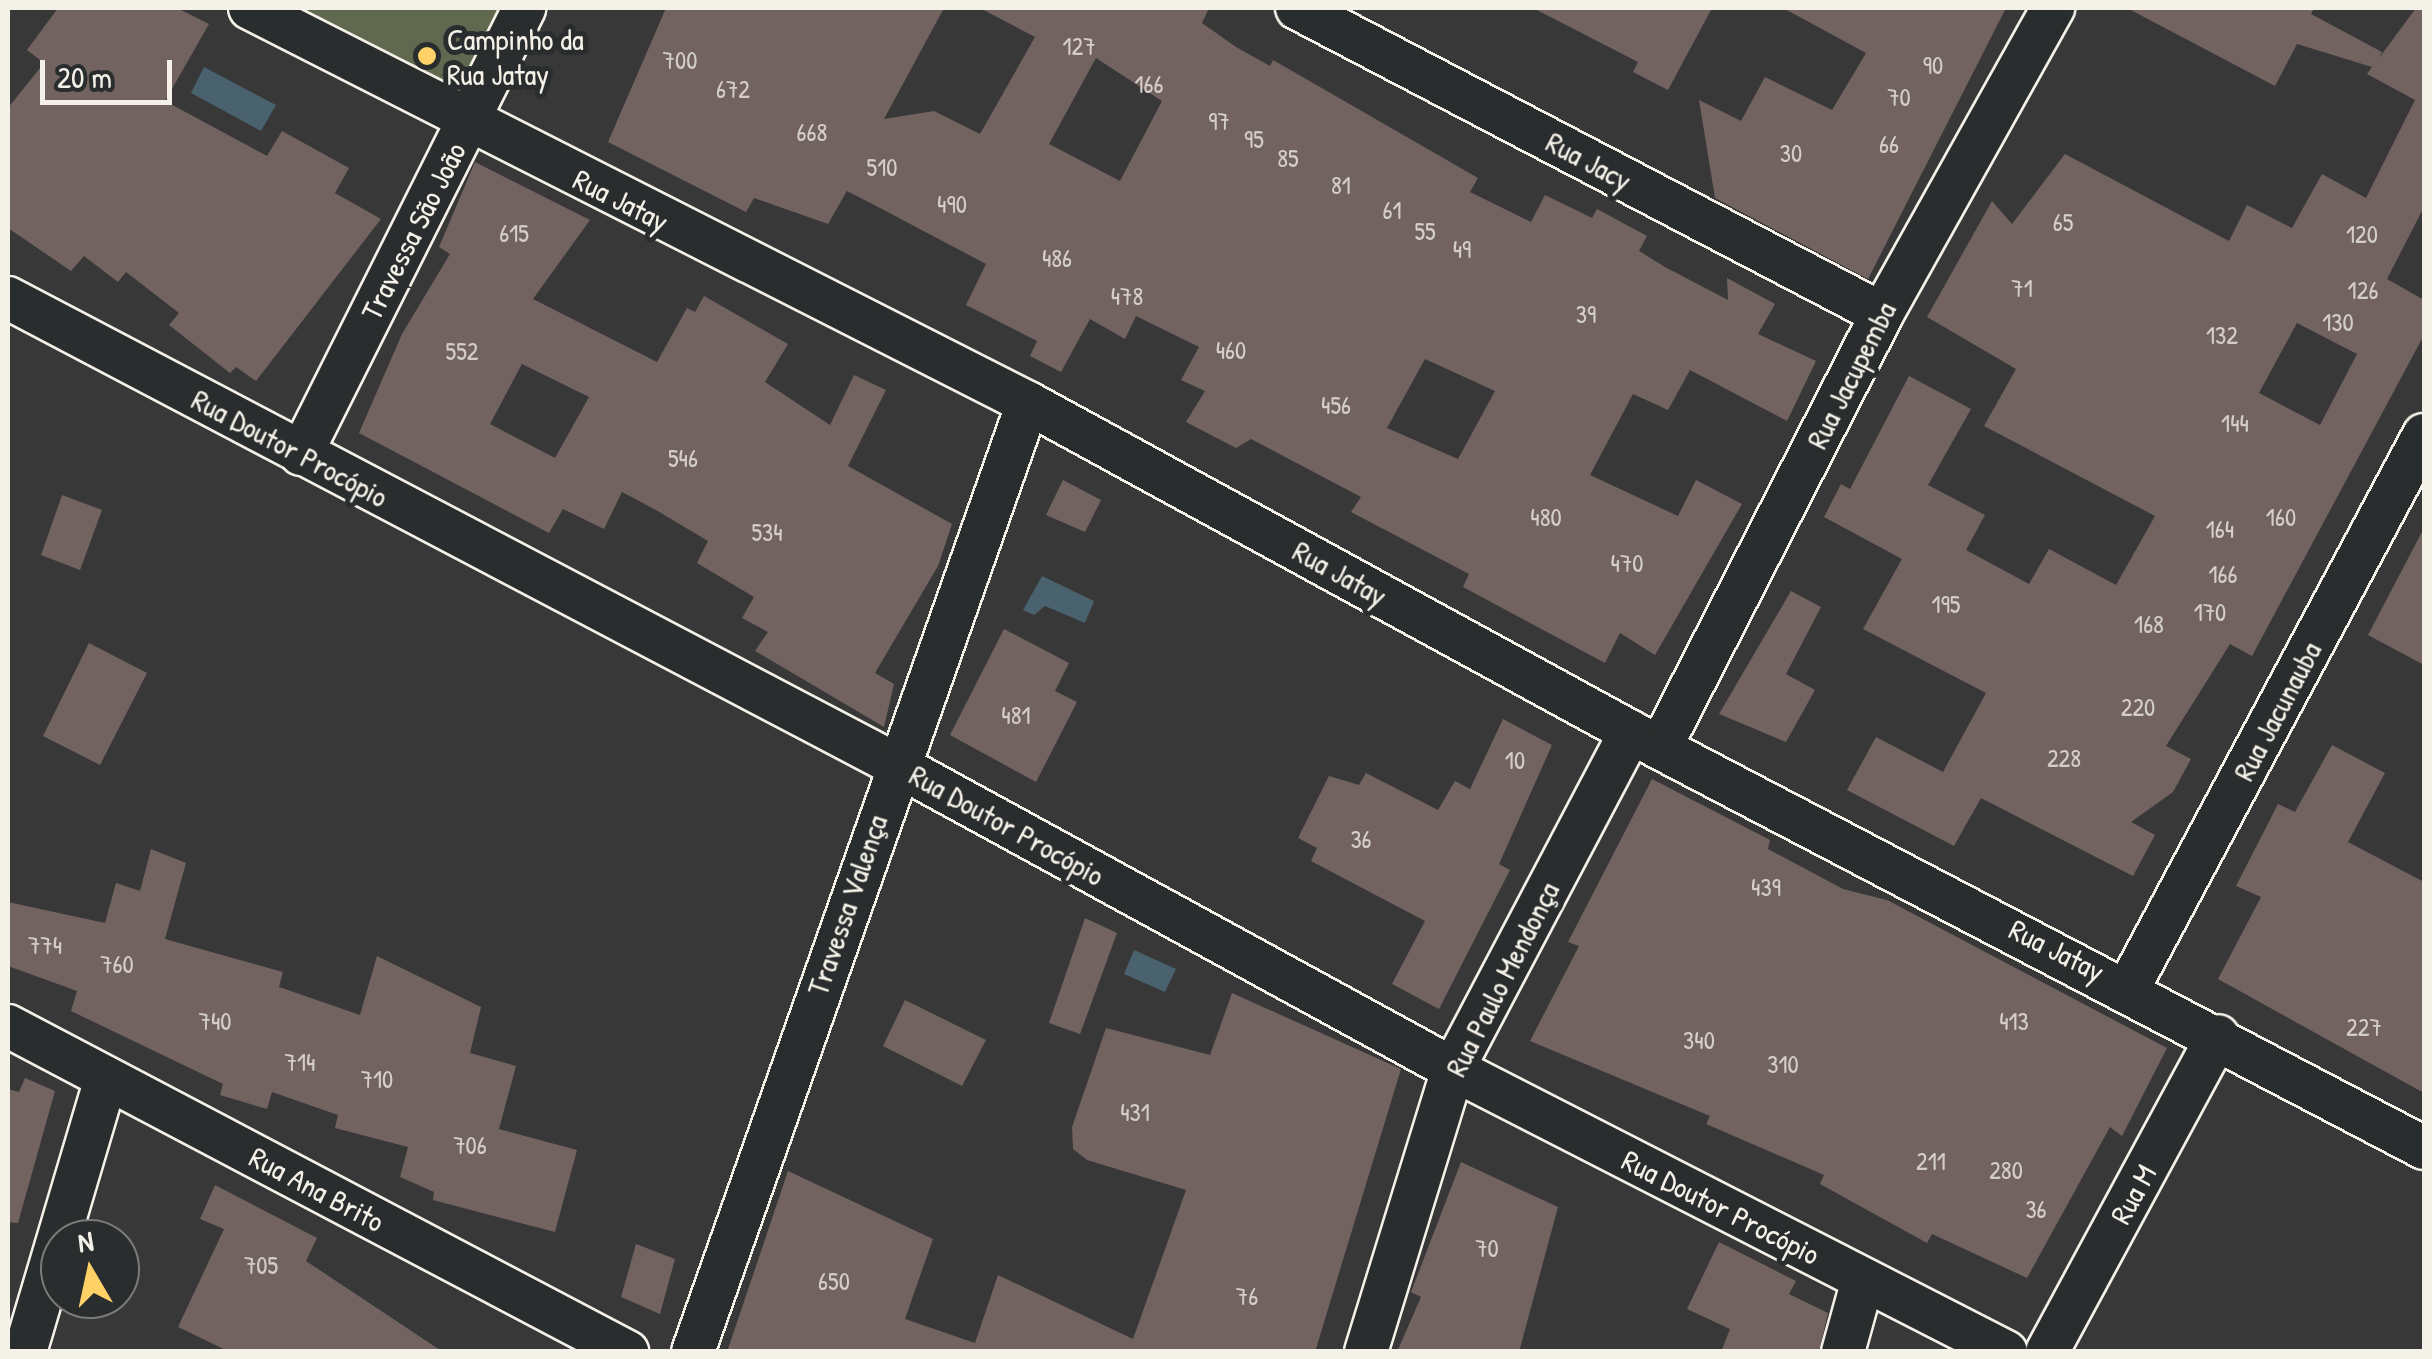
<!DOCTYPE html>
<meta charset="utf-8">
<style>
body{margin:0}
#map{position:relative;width:2432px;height:1359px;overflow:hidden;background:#383838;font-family:"Patrick Hand",sans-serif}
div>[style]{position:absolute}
.green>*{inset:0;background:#606950}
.water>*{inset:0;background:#49626e}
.building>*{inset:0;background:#726360}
.roads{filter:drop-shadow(2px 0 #f4f1e8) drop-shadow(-2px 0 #f4f1e8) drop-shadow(0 2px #f4f1e8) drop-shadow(0 -2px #f4f1e8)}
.minor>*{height:42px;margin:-21px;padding:0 21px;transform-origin:21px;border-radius:21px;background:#2a2d2e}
.dots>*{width:28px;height:28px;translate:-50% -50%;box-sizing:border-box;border:5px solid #2a2d2e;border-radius:50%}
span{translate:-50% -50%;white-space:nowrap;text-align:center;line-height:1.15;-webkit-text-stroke:10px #2a2d2e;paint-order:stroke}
.number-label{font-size:25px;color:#d4cec6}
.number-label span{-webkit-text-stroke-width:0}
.poi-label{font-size:30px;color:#f4f1e8}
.left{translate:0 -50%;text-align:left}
.street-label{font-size:30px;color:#f4f1e8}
.frame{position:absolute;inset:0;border:10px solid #f4f1e8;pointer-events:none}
.north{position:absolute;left:40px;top:1219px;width:100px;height:100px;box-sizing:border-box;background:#2a2d2e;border:2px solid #7b7b78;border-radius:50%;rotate:351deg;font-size:28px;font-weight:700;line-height:40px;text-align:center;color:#f4f1e8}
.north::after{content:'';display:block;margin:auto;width:35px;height:45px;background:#ffd166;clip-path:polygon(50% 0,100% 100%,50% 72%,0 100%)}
.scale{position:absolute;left:40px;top:60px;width:132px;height:45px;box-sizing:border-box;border:5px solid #f4f1e8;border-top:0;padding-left:12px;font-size:30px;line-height:35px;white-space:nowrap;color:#f4f1e8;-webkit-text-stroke:8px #2a2d2e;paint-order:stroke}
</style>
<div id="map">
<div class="green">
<i style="clip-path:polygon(277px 8px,513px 8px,460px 105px)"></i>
</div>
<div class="water">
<i style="clip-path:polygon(204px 67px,276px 105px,261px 131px,191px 93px)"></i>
<i style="clip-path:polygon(1042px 576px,1094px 601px,1085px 623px,1045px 606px,1034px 615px,1023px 610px)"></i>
<i style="clip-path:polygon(1134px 950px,1176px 969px,1165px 992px,1124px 974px)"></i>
</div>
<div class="building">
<i style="clip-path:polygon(58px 8px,177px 8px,209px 24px,165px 101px,267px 156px,282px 131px,349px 168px,335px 193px,381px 219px,256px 381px,236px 367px,230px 373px,169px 325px,179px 313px,126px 272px,118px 282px,84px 256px,71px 271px,8px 228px,8px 108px,44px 63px,27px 50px)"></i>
<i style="clip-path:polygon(evenodd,666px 8px,944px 8px,884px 119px,934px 111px,980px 134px,1035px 37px,980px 8px,1209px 8px,1202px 23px,1236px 47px,1270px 66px,1273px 60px,1478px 178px,1470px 192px,1531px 222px,1545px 195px,1592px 218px,1597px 209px,1647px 236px,1639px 251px,1665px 267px,1728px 300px,1727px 278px,1775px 304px,1758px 334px,1816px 361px,1787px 421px,1690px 370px,1668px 410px,1633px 394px,1590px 475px,1678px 516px,1696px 480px,1742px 504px,1655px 655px,1620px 633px,1605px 663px,1463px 587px,1469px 574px,1351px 512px,1361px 497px,1251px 439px,1236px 448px,1186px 422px,1205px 391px,1181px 380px,1199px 347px,1136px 316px,1125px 339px,1090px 319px,1061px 372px,1030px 356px,1037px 341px,966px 305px,986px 264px,880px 208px,847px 191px,828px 224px,754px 198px,746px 212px,608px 142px,666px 8px,1096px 58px,1162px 101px,1120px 181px,1049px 144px,1096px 58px,666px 8px,1425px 359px,1495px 391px,1458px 459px,1387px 428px,1425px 359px)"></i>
<i style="clip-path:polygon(1533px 8px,1712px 8px,1668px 90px,1633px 72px,1638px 62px)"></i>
<i style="clip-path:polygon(1783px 8px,2006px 8px,1868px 279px,1715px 198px,1699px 100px,1741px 121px,1765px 77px,1832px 110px,1866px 53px)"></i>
<i style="clip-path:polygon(evenodd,2127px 8px,2314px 8px,2311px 14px,2382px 52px,2379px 58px,2416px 8px,2424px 8px,2424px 207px,2387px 279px,2424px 300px,2424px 335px,2252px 656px,2230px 644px,2166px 746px,2191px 759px,2173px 792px,2131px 822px,2155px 835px,2133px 876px,1981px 798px,1954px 846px,1847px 790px,1876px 737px,1943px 772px,1986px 693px,1863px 629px,1902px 559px,1824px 517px,1841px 484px,1850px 489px,1909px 376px,1971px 409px,1928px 485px,1985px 515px,1966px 550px,2029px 584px,2049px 549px,2116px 585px,2155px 516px,1984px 426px,2016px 369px,1927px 317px,1992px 201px,2012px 224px,2065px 154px,2229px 241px,2247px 205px,2292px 228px,2322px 174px,2366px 198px,2415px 100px,2367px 74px,2372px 67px,2297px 44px,2275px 86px,2127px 8px,2297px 323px,2357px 354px,2320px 425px,2259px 393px,2297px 323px)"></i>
<i style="clip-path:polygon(evenodd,475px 162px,590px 220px,533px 299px,657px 362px,687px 308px,695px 312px,704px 296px,788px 344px,765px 382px,830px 425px,854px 375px,886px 390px,848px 466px,952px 524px,938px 566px,875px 673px,894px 684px,884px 727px,755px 651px,768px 632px,742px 618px,754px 597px,697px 563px,708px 541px,656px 510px,622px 492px,604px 529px,563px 509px,549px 533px,359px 433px,402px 334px,450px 254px,439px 247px,475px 162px,522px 364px,589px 397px,555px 458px,490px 424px,522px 364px)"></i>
<i style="clip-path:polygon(1063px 480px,1101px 500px,1085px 532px,1046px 515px)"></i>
<i style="clip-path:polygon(62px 495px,102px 510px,80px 570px,41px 555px)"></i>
<i style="clip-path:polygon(2424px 528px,2424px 665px,2368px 635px)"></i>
<i style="clip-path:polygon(1791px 591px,1821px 607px,1786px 674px,1815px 690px,1786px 742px,1719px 714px)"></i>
<i style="clip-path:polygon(1004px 629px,1069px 663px,1055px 691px,1077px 702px,1036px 782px,950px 735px)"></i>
<i style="clip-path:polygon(89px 643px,147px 673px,100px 765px,43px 736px)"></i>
<i style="clip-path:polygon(1503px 719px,1552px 745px,1499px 864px,1510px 870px,1439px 1009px,1392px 984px,1425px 921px,1311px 861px,1317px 848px,1298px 838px,1329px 776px,1359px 785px,1366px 773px,1438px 810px,1455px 781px,1470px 789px)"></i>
<i style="clip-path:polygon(2332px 745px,2385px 773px,2348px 842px,2424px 882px,2424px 1093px,2218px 979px,2261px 897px,2236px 886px,2278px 804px,2295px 812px)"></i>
<i style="clip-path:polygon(1652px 779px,1770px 840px,1768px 849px,1843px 889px,1887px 900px,2167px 1048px,2122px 1136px,2110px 1127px,2027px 1278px,1932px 1234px,1927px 1243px,1820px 1184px,1824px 1175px,1706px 1124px,1710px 1116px,1530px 1041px,1579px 946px,1568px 942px)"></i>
<i style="clip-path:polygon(151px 849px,186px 863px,165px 939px,283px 972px,279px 987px,360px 1015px,377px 956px,481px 1007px,470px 1053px,516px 1066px,499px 1129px,577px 1150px,555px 1232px,433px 1200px,434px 1192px,400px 1177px,408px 1147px,335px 1128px,338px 1115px,272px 1092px,267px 1109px,220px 1095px,223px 1084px,71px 1011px,77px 991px,8px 966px,8px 902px,105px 923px,116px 883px,140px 891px)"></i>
<i style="clip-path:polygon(1085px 918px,1117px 933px,1080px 1034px,1049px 1023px)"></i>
<i style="clip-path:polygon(1232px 993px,1401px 1069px,1315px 1352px,727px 1352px,788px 1171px,933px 1239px,905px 1319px,975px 1343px,998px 1275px,1133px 1339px,1186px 1190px,1087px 1160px,1073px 1149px,1072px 1127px,1106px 1028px,1210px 1055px)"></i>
<i style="clip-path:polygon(905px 1000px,986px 1040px,962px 1086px,883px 1046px)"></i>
<i style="clip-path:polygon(25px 1078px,55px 1091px,18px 1223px,8px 1222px,8px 1089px,19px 1092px)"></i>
<i style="clip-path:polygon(1461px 1162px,1558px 1207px,1519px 1352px,1397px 1352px,1421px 1297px,1411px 1292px)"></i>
<i style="clip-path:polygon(215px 1185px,317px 1238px,306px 1261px,443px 1352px,230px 1352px,178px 1327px,224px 1229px,200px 1219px)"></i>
<i style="clip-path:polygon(1719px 1242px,1796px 1281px,1789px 1294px,1828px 1313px,1819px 1352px,1721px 1352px,1730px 1329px,1687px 1309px)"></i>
<i style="clip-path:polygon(636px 1244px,675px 1259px,660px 1314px,621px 1297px)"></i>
</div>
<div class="roads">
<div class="minor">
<i style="left:250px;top:8px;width:873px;rotate:26.92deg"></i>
<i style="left:1028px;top:403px;width:720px;rotate:28.63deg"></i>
<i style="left:1660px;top:748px;width:862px;rotate:27.63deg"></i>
<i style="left:1297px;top:8px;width:660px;rotate:27.61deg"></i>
<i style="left:8px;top:298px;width:1002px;rotate:27.72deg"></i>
<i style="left:895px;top:764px;width:636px;rotate:28.66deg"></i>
<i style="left:1453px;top:1069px;width:621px;rotate:27.1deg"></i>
<i style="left:301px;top:454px;width:499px;rotate:-63.4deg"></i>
<i style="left:1660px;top:748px;width:487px;rotate:-62.9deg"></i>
<i style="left:1882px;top:314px;width:351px;rotate:-60.8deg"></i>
<i style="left:2129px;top:987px;width:626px;rotate:-61.88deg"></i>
<i style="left:8px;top:1026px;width:700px;rotate:27.77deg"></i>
<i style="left:25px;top:1352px;width:285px;rotate:-73.5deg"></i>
<i style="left:693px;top:1352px;width:1006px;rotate:-70.56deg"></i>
<i style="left:1366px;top:1352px;width:296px;rotate:-72.9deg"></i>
<i style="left:1453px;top:1069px;width:381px;rotate:-62.2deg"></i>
<i style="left:1843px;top:1352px;width:75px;rotate:-74.5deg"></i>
<i style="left:2047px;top:1352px;width:359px;rotate:-61.6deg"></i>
</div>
</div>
<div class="dots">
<i style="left:427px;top:56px;background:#ffd166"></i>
</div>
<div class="number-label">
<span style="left:1079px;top:46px">127</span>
<span style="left:680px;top:60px">700</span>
<span style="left:1933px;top:65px">90</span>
<span style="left:1149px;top:84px">166</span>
<span style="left:733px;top:89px">672</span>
<span style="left:1899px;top:97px">70</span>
<span style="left:1219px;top:121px">97</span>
<span style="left:812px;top:132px">668</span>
<span style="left:1254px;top:139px">95</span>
<span style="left:1889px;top:144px">66</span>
<span style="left:1791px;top:153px">30</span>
<span style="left:1288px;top:158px">85</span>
<span style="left:882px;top:167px">510</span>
<span style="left:1341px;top:185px">81</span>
<span style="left:952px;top:204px">490</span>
<span style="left:1392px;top:210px">61</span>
<span style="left:2063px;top:222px">65</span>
<span style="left:1425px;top:231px">55</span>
<span style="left:514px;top:233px">615</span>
<span style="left:2362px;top:234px">120</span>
<span style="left:1462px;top:249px">49</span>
<span style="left:1057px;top:258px">486</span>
<span style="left:2022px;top:288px">71</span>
<span style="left:2363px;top:290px">126</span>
<span style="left:1127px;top:296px">478</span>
<span style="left:1586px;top:314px">39</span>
<span style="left:2338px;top:322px">130</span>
<span style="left:2222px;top:335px">132</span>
<span style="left:1231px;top:350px">460</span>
<span style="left:462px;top:351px">552</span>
<span style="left:1336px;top:405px">456</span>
<span style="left:2235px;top:423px">144</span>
<span style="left:683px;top:458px">546</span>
<span style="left:1546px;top:517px">480</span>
<span style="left:2281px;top:517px">160</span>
<span style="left:2220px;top:529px">164</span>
<span style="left:767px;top:532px">534</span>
<span style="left:1627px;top:563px">470</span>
<span style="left:2223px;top:574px">166</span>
<span style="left:1946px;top:604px">195</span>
<span style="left:2210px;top:612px">170</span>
<span style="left:2149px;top:624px">168</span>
<span style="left:2138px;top:707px">220</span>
<span style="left:1016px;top:715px">481</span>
<span style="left:2064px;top:758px">228</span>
<span style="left:1515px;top:760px">10</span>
<span style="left:1361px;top:839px">36</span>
<span style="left:1766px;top:887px">439</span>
<span style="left:45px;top:945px">774</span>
<span style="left:117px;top:964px">760</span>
<span style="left:215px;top:1021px">740</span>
<span style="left:2014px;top:1021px">413</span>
<span style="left:2364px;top:1027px">227</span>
<span style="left:1699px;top:1040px">340</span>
<span style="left:300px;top:1062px">714</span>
<span style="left:1783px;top:1064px">310</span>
<span style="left:377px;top:1079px">710</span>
<span style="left:1135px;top:1112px">431</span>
<span style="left:470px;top:1145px">706</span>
<span style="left:1931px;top:1161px">211</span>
<span style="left:2006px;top:1170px">280</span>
<span style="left:2036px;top:1209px">36</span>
<span style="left:1487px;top:1248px">70</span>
<span style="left:261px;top:1265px">705</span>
<span style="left:834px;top:1281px">650</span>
<span style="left:1247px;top:1296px">76</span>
</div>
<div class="poi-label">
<span class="left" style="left:447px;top:56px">Campinho da<br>Rua Jatay</span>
</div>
<div class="street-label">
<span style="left:1589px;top:161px;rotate:28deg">Rua Jacy</span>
<span style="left:621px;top:200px;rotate:27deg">Rua Jatay</span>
<span style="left:413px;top:231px;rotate:-63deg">Travessa São João</span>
<span style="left:1851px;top:375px;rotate:-63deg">Rua Jacupemba</span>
<span style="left:290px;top:448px;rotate:28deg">Rua Doutor Procópio</span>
<span style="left:1340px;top:573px;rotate:29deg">Rua Jatay</span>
<span style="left:2277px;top:711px;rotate:-62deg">Rua Jacunauba</span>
<span style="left:1007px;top:825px;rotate:29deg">Rua Doutor Procópio</span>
<span style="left:847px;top:905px;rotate:-71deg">Travessa Valença</span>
<span style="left:2057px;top:950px;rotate:27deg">Rua Jatay</span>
<span style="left:1502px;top:979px;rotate:-63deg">Rua Paulo Mendonça</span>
<span style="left:317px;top:1189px;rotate:28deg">Rua Ana Brito</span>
<span style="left:2133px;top:1194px;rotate:-61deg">Rua M</span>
<span style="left:1721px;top:1207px;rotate:27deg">Rua Doutor Procópio</span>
</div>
<div class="frame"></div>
<div class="north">N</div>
<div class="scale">20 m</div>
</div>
